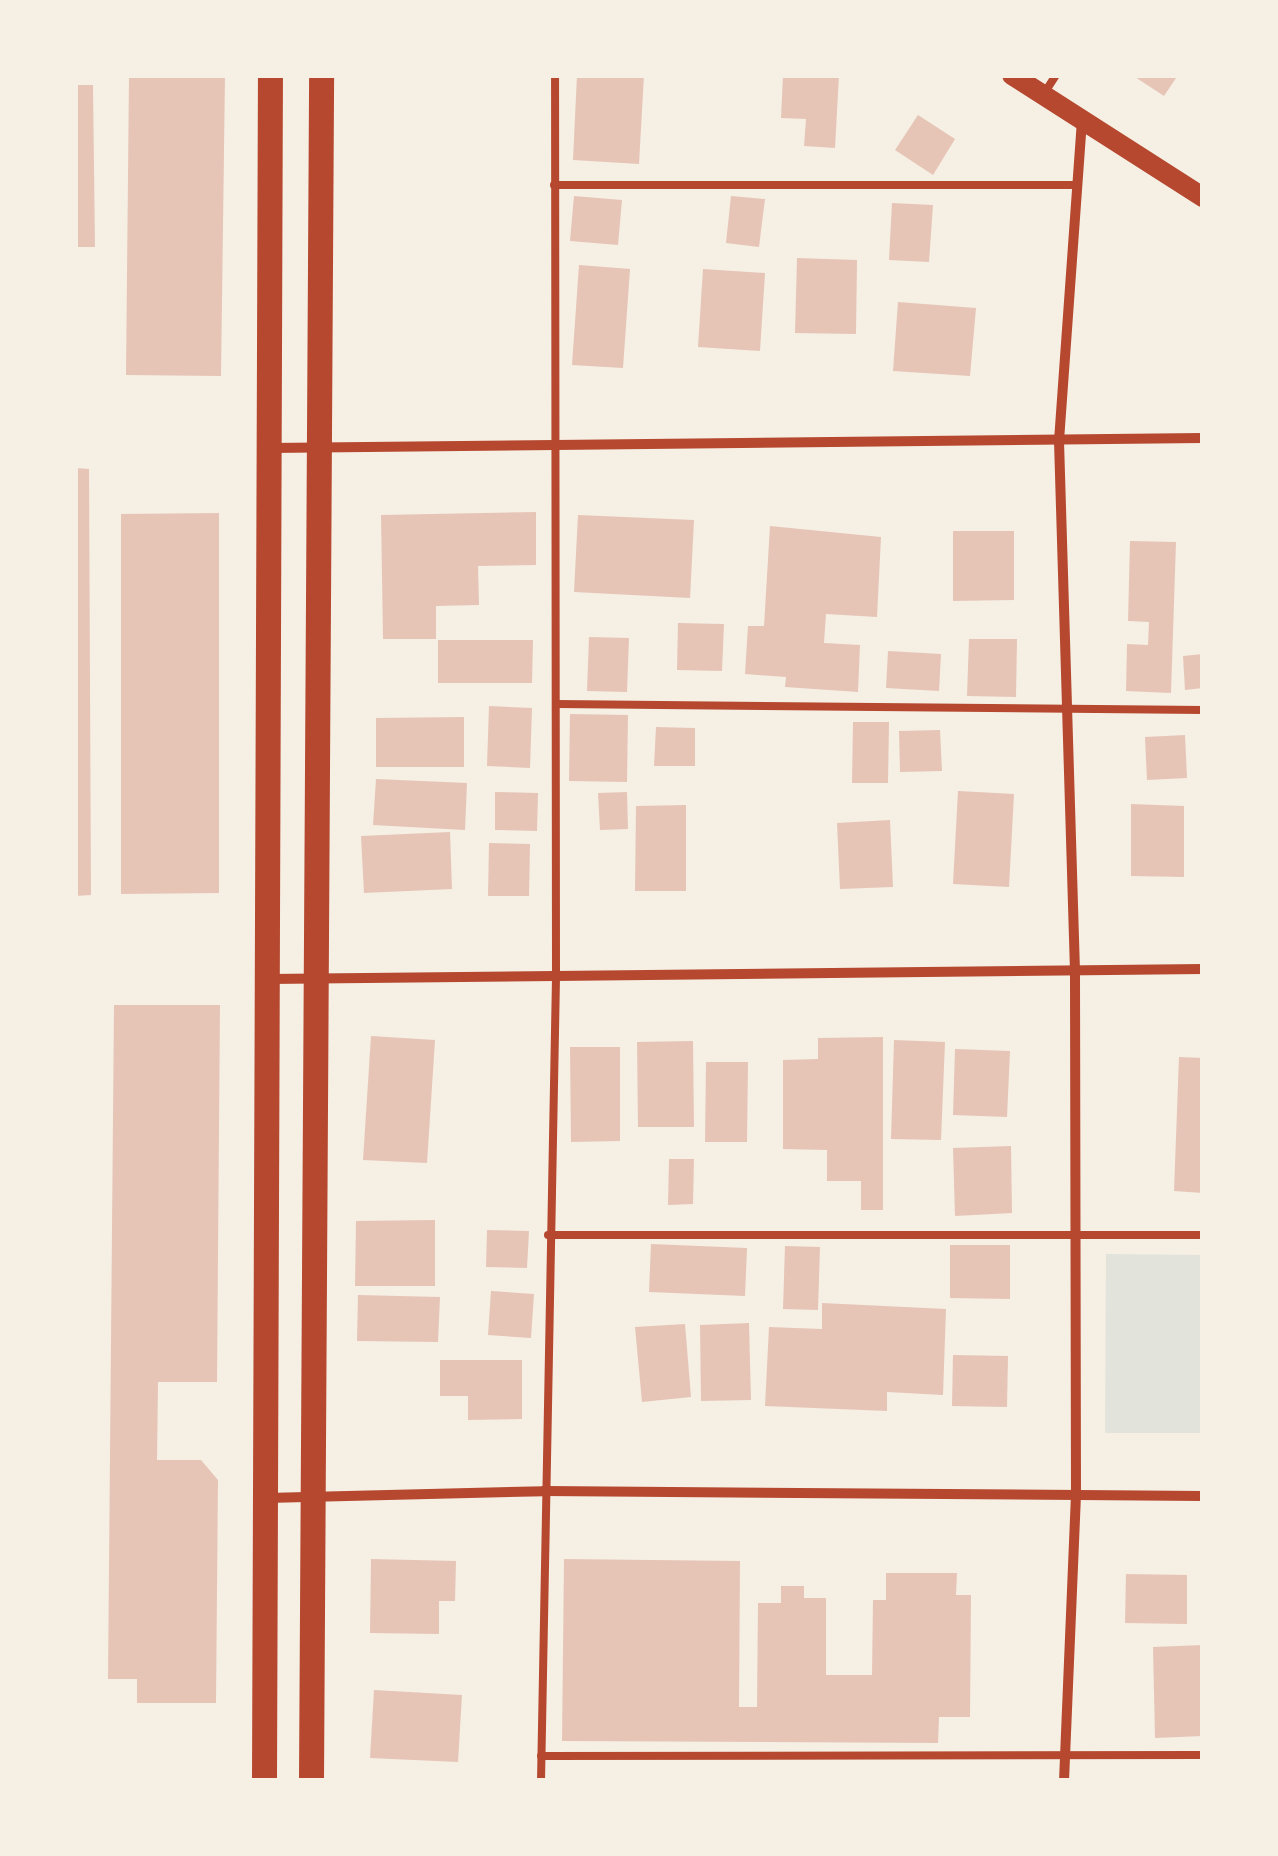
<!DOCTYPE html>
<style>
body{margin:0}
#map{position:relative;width:1278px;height:1856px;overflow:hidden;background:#f6efe4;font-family:Lora,serif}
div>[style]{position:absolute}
.green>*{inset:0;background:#e2e4dc}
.building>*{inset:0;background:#e6c5b7}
.service>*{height:8px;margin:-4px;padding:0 4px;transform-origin:4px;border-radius:4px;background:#b5482f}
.minor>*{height:10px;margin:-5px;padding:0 5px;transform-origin:5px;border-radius:5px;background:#b5482f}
.secondary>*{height:20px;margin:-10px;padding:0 10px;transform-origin:10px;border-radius:10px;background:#b5482f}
.primary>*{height:25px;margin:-12.5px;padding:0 12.5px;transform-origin:12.5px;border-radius:12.5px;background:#b5482f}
span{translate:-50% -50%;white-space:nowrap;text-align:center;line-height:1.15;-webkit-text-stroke:10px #f6efe4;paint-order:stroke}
.frame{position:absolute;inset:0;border:78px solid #f6efe4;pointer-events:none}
</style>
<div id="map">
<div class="green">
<i style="clip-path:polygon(1106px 1254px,1203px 1255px,1203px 1433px,1105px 1433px)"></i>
</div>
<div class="building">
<i style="clip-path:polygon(129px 75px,225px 75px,221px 376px,126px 375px)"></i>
<i style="clip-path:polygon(577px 75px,644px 75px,639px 164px,573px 160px)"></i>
<i style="clip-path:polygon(783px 75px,839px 75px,835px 148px,804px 146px,806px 119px,781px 118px)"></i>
<i style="clip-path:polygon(1132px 75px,1178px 75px,1164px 96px)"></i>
<i style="clip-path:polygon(75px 85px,93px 85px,95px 247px,75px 247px)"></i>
<i style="clip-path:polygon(918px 115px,955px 139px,933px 175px,895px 150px)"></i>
<i style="clip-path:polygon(574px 196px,622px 200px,618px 245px,570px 241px)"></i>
<i style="clip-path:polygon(731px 196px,765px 199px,759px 247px,726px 243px)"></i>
<i style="clip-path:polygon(892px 203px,933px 205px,929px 262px,889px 260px)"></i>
<i style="clip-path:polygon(797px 258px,857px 260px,856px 334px,795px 333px)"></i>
<i style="clip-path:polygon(579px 265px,630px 269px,623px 368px,572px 365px)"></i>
<i style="clip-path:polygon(703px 269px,765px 273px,760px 351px,698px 347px)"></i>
<i style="clip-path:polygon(898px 302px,976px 308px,970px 376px,893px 371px)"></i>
<i style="clip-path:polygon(75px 468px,89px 469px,91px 895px,75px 896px)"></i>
<i style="clip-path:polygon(536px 512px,536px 565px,478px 566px,479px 605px,436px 606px,436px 639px,383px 639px,381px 515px)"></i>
<i style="clip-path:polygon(219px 513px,219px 893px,121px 894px,121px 514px)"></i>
<i style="clip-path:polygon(578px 515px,694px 520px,690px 598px,574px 592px)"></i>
<i style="clip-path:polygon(770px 526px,881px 537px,877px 617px,826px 614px,824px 643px,860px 645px,858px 692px,785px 687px,786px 677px,745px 674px,748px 626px,764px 626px)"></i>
<i style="clip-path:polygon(953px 531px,1014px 531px,1014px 600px,953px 601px)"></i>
<i style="clip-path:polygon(1130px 541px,1176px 542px,1171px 693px,1126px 691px,1127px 644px,1148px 645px,1149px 622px,1128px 621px)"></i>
<i style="clip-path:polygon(678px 623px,724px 624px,722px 671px,677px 670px)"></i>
<i style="clip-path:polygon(589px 637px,629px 638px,627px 692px,587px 691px)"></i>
<i style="clip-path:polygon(969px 639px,1017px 639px,1016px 697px,967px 696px)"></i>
<i style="clip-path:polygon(438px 640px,533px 640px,532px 683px,438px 683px)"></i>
<i style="clip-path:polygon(888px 651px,941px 654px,939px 691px,886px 688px)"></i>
<i style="clip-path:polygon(1203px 654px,1203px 688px,1185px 690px,1183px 656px)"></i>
<i style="clip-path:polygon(489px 706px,532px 708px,530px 768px,487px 766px)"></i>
<i style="clip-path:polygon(570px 714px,628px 715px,627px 782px,569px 781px)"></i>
<i style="clip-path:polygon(464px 717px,464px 767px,376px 767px,376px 718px)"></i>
<i style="clip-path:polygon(853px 722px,889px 722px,888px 783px,852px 783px)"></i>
<i style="clip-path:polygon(656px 727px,695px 728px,695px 766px,654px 766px)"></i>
<i style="clip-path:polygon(940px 730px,942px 771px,900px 772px,899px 731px)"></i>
<i style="clip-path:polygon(1185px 735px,1187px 778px,1147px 780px,1145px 737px)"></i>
<i style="clip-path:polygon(376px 779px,467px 783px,465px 830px,373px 825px)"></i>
<i style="clip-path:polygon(958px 791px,1014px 794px,1009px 887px,953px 884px)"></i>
<i style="clip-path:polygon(495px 792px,538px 793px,537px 831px,495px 830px)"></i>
<i style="clip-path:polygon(627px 792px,628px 829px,600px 830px,598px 793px)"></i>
<i style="clip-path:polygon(1131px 804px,1184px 806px,1184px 877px,1131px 876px)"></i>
<i style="clip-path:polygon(686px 805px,686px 891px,635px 891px,636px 806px)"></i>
<i style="clip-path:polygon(890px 820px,893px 887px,840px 889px,837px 823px)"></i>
<i style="clip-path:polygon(450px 832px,452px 889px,364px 893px,361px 836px)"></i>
<i style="clip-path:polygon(489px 843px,530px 844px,529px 896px,488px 896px)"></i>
<i style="clip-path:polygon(114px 1005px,220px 1005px,217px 1382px,158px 1382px,157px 1460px,201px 1460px,218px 1480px,216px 1703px,137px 1703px,137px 1679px,108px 1679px)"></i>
<i style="clip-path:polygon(371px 1036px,435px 1040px,427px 1163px,363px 1160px)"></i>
<i style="clip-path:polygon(883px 1037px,883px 1210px,861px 1210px,861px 1181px,827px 1181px,827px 1150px,783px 1149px,783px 1060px,818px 1059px,818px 1038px)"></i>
<i style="clip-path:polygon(894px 1040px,945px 1042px,941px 1140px,891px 1139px)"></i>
<i style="clip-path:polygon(693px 1041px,694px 1127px,638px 1127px,637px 1042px)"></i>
<i style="clip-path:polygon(570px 1047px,620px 1047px,620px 1141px,571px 1142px)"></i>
<i style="clip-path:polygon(955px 1049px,1010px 1051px,1007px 1117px,953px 1115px)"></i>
<i style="clip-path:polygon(1179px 1057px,1203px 1058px,1203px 1193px,1174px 1191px)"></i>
<i style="clip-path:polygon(706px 1062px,748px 1062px,747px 1142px,705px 1142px)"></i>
<i style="clip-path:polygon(1011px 1146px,1012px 1213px,955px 1216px,953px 1148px)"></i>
<i style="clip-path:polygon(669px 1159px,694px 1159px,693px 1204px,668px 1205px)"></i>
<i style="clip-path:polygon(435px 1220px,435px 1286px,355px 1286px,356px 1221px)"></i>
<i style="clip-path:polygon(487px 1230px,529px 1231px,527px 1268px,486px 1267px)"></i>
<i style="clip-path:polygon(651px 1244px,747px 1248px,745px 1296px,649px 1292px)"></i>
<i style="clip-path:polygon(950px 1245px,1010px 1245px,1010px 1299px,950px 1298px)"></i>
<i style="clip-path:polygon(785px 1246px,820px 1247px,818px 1310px,783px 1309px)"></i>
<i style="clip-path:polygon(491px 1291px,534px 1294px,531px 1338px,488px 1335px)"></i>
<i style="clip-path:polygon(358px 1295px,440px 1297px,438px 1342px,357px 1341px)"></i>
<i style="clip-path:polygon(822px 1303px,946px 1309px,943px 1395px,887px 1392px,887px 1411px,765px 1406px,769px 1327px,822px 1329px)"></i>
<i style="clip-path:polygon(749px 1323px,751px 1400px,701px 1401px,700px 1325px)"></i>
<i style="clip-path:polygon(685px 1324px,691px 1397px,642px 1402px,635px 1327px)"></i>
<i style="clip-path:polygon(953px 1355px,1008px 1356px,1007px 1407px,952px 1406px)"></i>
<i style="clip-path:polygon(440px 1360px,522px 1360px,522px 1419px,468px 1420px,468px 1396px,440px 1396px)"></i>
<i style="clip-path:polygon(371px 1559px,456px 1561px,455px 1601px,439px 1601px,439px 1634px,370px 1633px)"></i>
<i style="clip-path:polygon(564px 1559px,740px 1561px,739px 1707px,757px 1707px,758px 1603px,781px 1603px,781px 1586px,804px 1586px,804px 1598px,826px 1598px,826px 1675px,872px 1675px,873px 1600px,886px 1600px,886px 1573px,957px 1573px,956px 1595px,971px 1595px,970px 1717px,939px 1717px,938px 1743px,562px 1741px)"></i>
<i style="clip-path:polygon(1126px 1574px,1187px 1575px,1187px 1624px,1125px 1623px)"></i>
<i style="clip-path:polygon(1203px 1645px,1203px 1736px,1155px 1738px,1153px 1647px)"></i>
<i style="clip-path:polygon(374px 1690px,462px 1695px,458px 1762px,370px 1758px)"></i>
</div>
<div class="service">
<i style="left:1045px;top:92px;width:20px;rotate:-57deg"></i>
<i style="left:554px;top:185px;width:521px"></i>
<i style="left:556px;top:704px;width:647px;rotate:0.53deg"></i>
<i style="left:548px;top:1235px;width:655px"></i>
<i style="left:541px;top:1756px;width:662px;rotate:-0.09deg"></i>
<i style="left:541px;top:1781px;width:804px;rotate:-88.93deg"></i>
<i style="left:556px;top:977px;width:902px;rotate:-90.06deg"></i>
</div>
<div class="minor">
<i style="left:270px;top:448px;width:933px;rotate:-0.61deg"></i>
<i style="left:269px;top:979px;width:934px;rotate:-0.61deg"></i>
<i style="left:266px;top:1498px;width:278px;rotate:-1.4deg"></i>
<i style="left:544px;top:1491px;width:659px;rotate:0.43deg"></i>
<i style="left:1064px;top:1781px;width:286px;rotate:-87.6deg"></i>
<i style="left:1076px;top:1495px;width:524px;rotate:-90.11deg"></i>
<i style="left:1075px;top:971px;width:530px;rotate:-91.73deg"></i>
<i style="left:1059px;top:441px;width:323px;rotate:-85.9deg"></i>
</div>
<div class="secondary">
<i style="left:1012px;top:75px;width:227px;rotate:32.6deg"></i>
</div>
<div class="primary">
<i style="left:264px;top:1781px;width:1706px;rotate:-89.8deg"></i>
<i style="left:311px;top:1781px;width:1706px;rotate:-89.66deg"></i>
</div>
<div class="frame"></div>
</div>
